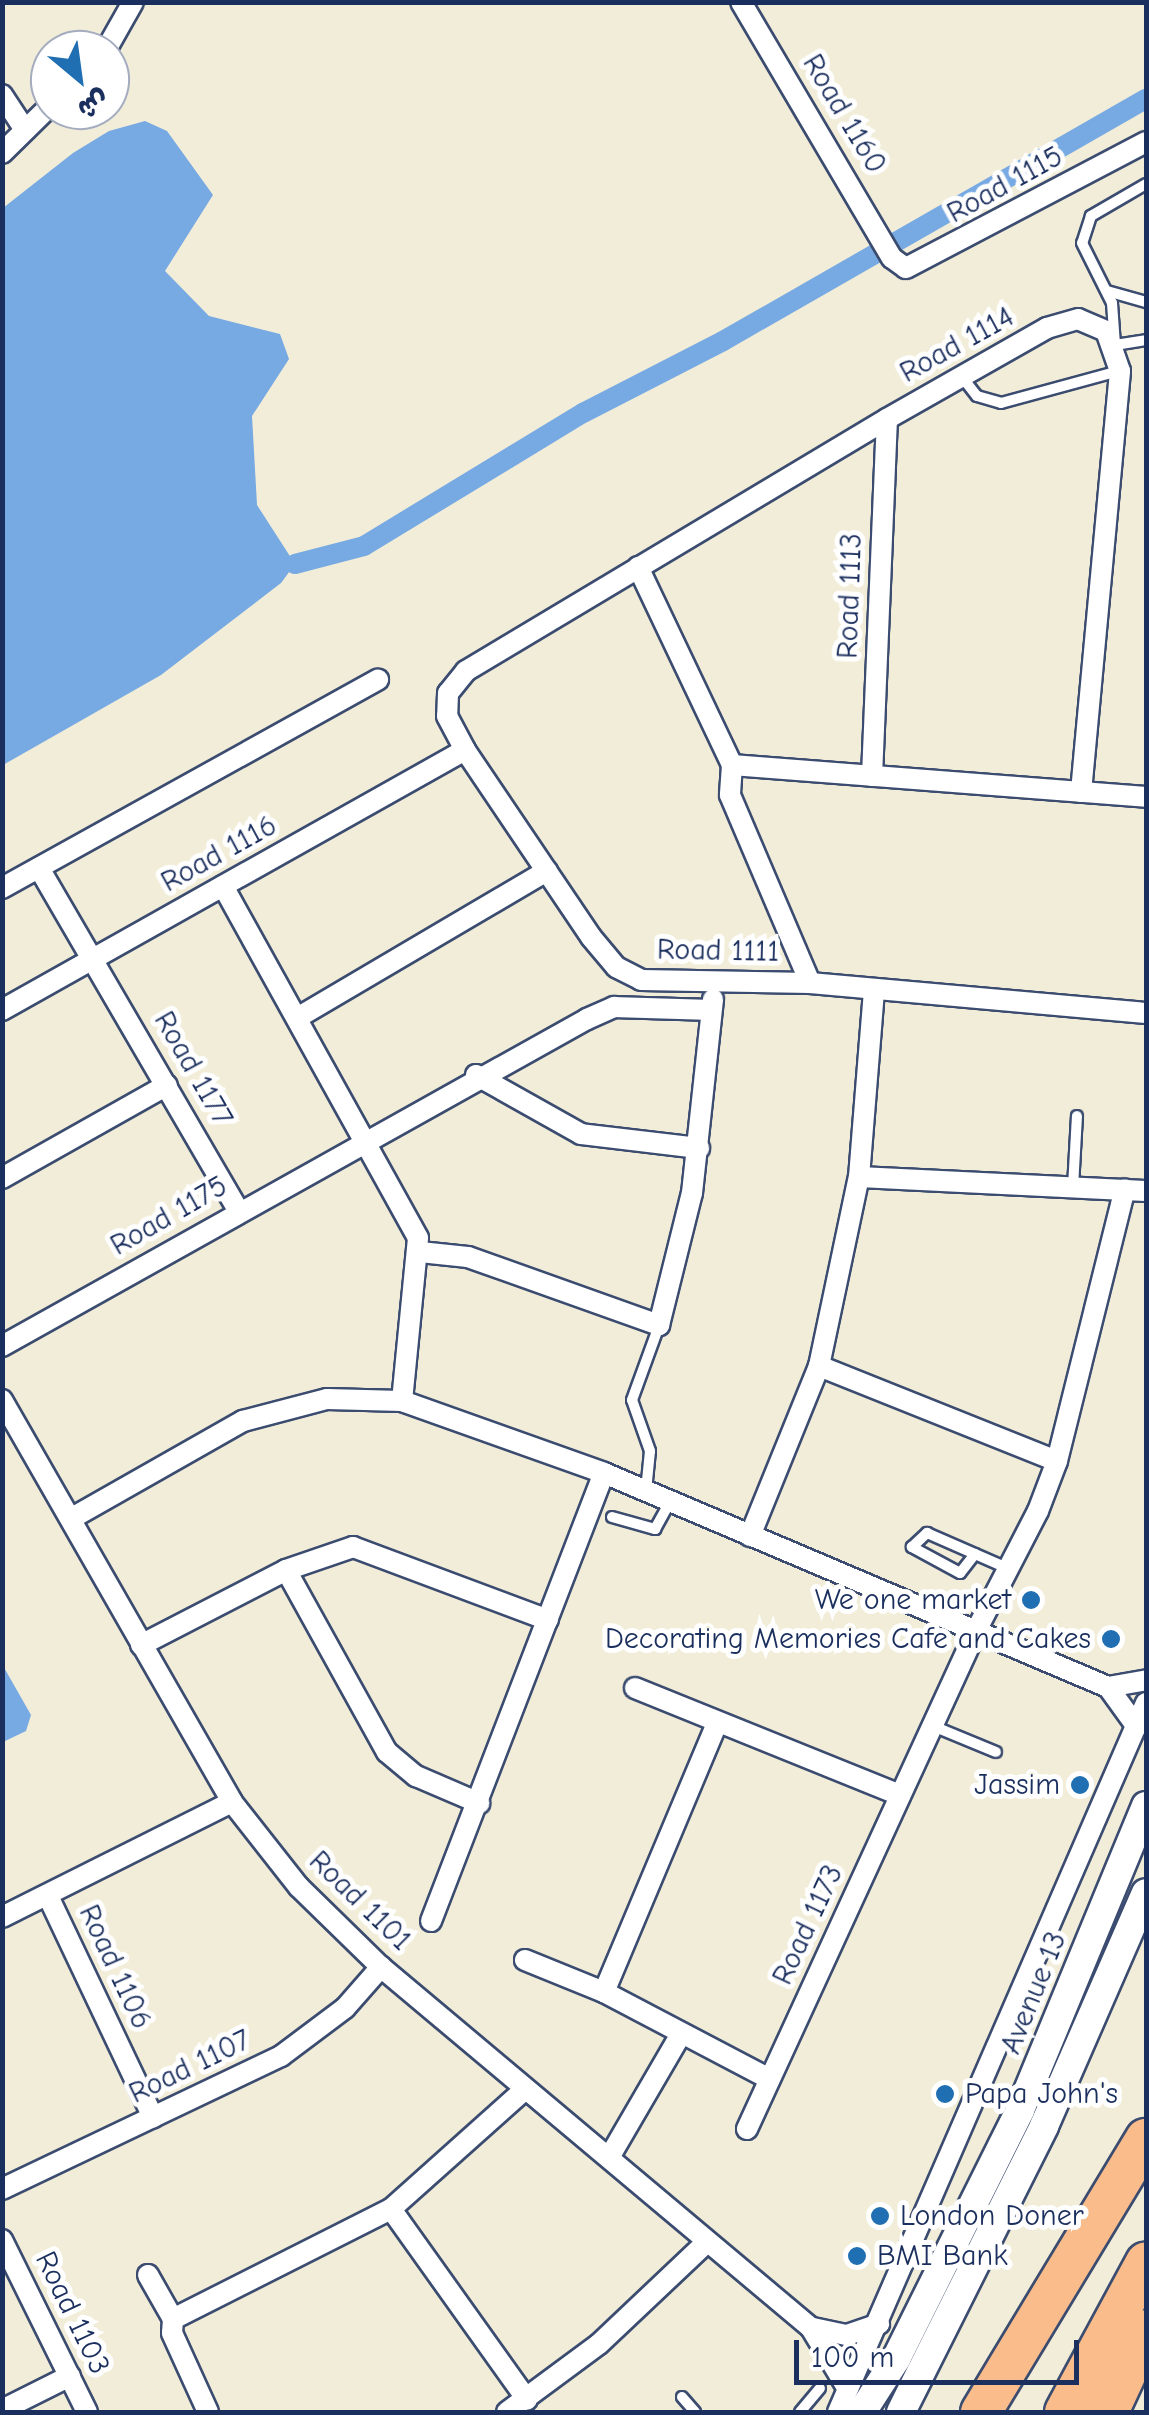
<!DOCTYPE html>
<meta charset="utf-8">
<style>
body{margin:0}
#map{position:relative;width:1149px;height:2415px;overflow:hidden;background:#f2edd8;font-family:"Comic Neue","Playpen Sans Arabic",sans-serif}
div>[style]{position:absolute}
.water>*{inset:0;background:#77a9e3}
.canal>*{height:20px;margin:-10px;padding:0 10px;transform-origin:10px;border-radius:10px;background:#77a9e3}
.roads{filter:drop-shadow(2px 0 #3b4c70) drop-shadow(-2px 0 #3b4c70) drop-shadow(0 2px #3b4c70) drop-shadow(0 -2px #3b4c70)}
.service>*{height:10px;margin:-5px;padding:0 5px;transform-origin:5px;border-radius:5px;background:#fff}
.minor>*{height:20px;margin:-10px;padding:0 10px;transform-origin:10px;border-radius:10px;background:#fff}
.tertiary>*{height:28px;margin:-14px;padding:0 14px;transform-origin:14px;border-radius:14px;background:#fff}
.motorway>*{height:40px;margin:-20px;padding:0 20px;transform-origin:20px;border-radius:20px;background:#f9bc8a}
.dots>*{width:28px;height:28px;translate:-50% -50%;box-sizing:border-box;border:5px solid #fff;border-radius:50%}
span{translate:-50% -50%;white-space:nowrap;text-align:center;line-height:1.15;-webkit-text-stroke:10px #fff;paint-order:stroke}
.street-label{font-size:30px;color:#1b2f5e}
.poi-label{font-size:30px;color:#1b2f5e}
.right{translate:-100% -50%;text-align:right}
.left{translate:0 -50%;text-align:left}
.frame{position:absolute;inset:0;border:5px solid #1b2f5e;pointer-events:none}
.north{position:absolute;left:30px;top:30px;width:100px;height:100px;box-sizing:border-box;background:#fff;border:2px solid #a4acbf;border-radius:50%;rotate:151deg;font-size:28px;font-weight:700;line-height:40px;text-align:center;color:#1b2f5e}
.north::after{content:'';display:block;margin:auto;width:35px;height:45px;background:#1f6fb2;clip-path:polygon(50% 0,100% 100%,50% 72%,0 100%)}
.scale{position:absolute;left:794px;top:2340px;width:285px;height:45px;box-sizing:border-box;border:5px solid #1b2f5e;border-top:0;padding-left:12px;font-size:30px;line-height:35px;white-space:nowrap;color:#1b2f5e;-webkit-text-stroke:8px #fff;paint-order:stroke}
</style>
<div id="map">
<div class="water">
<i style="clip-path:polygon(145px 121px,167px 131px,213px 195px,165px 271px,209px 316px,280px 334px,289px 359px,252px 416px,257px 505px,295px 564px,281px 583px,161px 675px,3px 765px,3px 208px,73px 153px,109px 131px)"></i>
<i style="clip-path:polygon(2px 1664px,31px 1715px,26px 1731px,3px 1742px)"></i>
</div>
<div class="canal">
<i style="left:295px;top:564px;width:71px;rotate:-14.6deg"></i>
<i style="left:364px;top:546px;width:256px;rotate:-31.3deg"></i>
<i style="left:583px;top:413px;width:157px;rotate:-27.2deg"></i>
<i style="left:723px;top:341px;width:487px;rotate:-29.8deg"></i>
</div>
<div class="roads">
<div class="service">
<i style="left:1146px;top:184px;width:64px;rotate:149.8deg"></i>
<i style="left:1091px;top:216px;width:28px;rotate:108deg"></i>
<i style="left:1082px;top:243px;width:67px;rotate:63.4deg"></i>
<i style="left:1112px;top:303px;width:42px;rotate:85.9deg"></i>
<i style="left:1115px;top:345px;width:31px;rotate:-9deg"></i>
<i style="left:1107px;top:291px;width:41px;rotate:15.8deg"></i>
<i style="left:962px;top:377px;width:24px;rotate:52deg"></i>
<i style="left:977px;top:396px;width:25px;rotate:16deg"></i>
<i style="left:1001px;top:403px;width:122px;rotate:-15.2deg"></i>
<i style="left:1073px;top:1187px;width:71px;rotate:-86.8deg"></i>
<i style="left:646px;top:1491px;width:40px;rotate:-84.3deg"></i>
<i style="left:650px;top:1451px;width:54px;rotate:-109.4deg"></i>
<i style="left:632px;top:1400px;width:79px;rotate:-70deg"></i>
<i style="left:612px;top:1517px;width:45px;rotate:15.6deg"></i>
<i style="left:655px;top:1529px;width:31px;rotate:-61deg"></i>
<i style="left:975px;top:1554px;width:24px;rotate:128deg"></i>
<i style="left:960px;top:1573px;width:55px;rotate:-151.6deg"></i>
<i style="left:912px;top:1547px;width:21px;rotate:-43deg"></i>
<i style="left:927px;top:1533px;width:87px;rotate:23.6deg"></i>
<i style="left:933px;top:1726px;width:68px;rotate:22.4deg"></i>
<i style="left:682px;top:2397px;width:20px;rotate:49deg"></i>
<i style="left:800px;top:2412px;width:31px;rotate:-50deg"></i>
</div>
<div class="minor">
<i style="left:741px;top:2px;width:297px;rotate:59.5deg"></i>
<i style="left:892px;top:258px;width:17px;rotate:36deg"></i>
<i style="left:906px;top:268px;width:271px;rotate:-27.7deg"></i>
<i style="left:106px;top:50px;width:55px;rotate:-60.6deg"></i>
<i style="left:2px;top:95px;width:42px;rotate:56.7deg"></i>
<i style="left:2px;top:153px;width:67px;rotate:-44.4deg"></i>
<i style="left:638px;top:567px;width:219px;rotate:64.6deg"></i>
<i style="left:732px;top:765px;width:30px;rotate:94deg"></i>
<i style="left:730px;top:795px;width:204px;rotate:66.9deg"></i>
<i style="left:732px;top:765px;width:415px;rotate:4.4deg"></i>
<i style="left:872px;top:776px;width:357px;rotate:-87.6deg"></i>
<i style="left:1081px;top:792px;width:423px;rotate:-84.7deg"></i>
<i style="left:1120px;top:371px;width:42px;rotate:-109.3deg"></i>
<i style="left:1106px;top:331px;width:30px;rotate:-157deg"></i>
<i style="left:1078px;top:319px;width:32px;rotate:164deg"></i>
<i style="left:1047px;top:328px;width:184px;rotate:150.4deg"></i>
<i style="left:887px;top:419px;width:491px;rotate:149.1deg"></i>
<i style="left:466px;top:671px;width:28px;rotate:129deg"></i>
<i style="left:448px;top:693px;width:23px;rotate:92deg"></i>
<i style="left:447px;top:716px;width:38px;rotate:62deg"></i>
<i style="left:465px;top:750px;width:225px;rotate:56deg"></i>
<i style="left:591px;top:937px;width:39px;rotate:50deg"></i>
<i style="left:616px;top:967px;width:28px;rotate:27deg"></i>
<i style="left:641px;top:980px;width:169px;rotate:1deg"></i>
<i style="left:810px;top:983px;width:337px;rotate:5.1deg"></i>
<i style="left:39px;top:868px;width:397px;rotate:59.8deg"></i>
<i style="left:223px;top:886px;width:402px;rotate:61deg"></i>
<i style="left:418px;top:1238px;width:164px;rotate:95.6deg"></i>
<i style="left:2px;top:888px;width:430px;rotate:-29deg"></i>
<i style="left:2px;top:1010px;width:531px;rotate:-29.32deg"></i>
<i style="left:297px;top:1018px;width:290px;rotate:-30.5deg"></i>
<i style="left:476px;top:1075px;width:120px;rotate:29.3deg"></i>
<i style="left:581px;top:1134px;width:119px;rotate:6.8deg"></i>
<i style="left:859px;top:1177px;width:287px;rotate:2.8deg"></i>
<i style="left:2px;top:1178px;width:189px;rotate:-29.4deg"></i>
<i style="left:420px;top:1252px;width:48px;rotate:5.9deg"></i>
<i style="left:468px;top:1257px;width:203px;rotate:19.6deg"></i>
<i style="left:659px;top:1325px;width:136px;rotate:-76deg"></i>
<i style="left:692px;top:1193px;width:195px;rotate:-83.8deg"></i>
<i style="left:2px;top:1346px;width:670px;rotate:-29.2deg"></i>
<i style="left:587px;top:1019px;width:30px;rotate:-24deg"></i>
<i style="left:614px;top:1007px;width:97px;rotate:1.8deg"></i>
<i style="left:819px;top:1366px;width:256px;rotate:21.8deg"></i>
<i style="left:2px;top:1400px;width:463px;rotate:60.2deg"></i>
<i style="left:232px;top:1802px;width:108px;rotate:51.8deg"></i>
<i style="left:299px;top:1887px;width:115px;rotate:44.3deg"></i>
<i style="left:381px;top:1967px;width:561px;rotate:40.01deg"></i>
<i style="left:811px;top:2328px;width:71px;rotate:58.8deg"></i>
<i style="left:72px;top:1518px;width:197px;rotate:-29.6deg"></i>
<i style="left:243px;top:1421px;width:87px;rotate:-14.7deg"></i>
<i style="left:327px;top:1399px;width:75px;rotate:1.5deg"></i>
<i style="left:402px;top:1401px;width:214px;rotate:19.6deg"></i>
<i style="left:604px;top:1473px;width:548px;rotate:23.01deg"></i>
<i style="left:1108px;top:1687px;width:49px;rotate:54.1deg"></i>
<i style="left:750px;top:1536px;width:183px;rotate:-67.9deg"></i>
<i style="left:819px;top:1366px;width:193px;rotate:-78.1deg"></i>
<i style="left:859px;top:1177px;width:188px;rotate:-85.4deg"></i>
<i style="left:286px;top:1570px;width:208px;rotate:61deg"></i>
<i style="left:387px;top:1752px;width:38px;rotate:40deg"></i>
<i style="left:416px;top:1776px;width:69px;rotate:23.2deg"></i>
<i style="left:141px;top:1645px;width:163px;rotate:-27.3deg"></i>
<i style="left:286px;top:1570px;width:71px;rotate:-18.9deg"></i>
<i style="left:353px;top:1547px;width:208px;rotate:20.5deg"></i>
<i style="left:1108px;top:1687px;width:39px;rotate:-10deg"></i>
<i style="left:635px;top:1688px;width:286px;rotate:22deg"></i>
<i style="left:48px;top:1896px;width:245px;rotate:64.6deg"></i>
<i style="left:2px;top:1917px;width:257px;rotate:-26.6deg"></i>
<i style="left:431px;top:1921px;width:480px;rotate:-68.9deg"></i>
<i style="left:525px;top:1960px;width:85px;rotate:22.1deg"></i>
<i style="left:604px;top:1992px;width:187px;rotate:27.7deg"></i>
<i style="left:604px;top:1992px;width:292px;rotate:-67.2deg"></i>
<i style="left:747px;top:2129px;width:550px;rotate:-65.3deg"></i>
<i style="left:977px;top:1629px;width:133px;rotate:-62.7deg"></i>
<i style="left:1038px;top:1511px;width:53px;rotate:-69.2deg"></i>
<i style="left:1057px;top:1461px;width:280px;rotate:-76deg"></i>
<i style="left:610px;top:2156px;width:141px;rotate:-59.8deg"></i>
<i style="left:2px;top:2189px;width:309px;rotate:-25.5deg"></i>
<i style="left:281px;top:2056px;width:80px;rotate:-36.9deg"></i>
<i style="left:345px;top:2008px;width:55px;rotate:-48.7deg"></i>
<i style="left:391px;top:2209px;width:234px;rotate:54.5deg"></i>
<i style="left:2px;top:2240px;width:192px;rotate:63.7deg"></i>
<i style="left:148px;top:2275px;width:51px;rotate:60.4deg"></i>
<i style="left:173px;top:2319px;width:14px;rotate:94deg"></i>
<i style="left:172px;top:2333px;width:87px;rotate:65.5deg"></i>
<i style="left:173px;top:2319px;width:244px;rotate:-26.8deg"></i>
<i style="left:391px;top:2209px;width:178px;rotate:-41.8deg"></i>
<i style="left:813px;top:2328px;width:35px;rotate:12deg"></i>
<i style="left:847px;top:2335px;width:34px;rotate:-19deg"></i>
<i style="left:2px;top:2410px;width:76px;rotate:-26.6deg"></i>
<i style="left:507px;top:2412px;width:114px;rotate:-36.5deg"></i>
<i style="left:599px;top:2344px;width:149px;rotate:-43.4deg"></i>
<i style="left:838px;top:2412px;width:773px;rotate:-66.52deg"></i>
</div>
<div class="tertiary">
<i style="left:862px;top:2412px;width:63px;rotate:-57.3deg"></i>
<i style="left:896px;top:2359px;width:278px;rotate:-63.5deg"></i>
<i style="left:1020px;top:2110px;width:329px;rotate:-67.5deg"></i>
<i style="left:901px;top:2412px;width:320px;rotate:-63.4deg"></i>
<i style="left:1044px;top:2126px;width:254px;rotate:-66.4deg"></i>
</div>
<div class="motorway">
<i style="left:981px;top:2412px;width:319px;rotate:-58.9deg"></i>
<i style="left:1065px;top:2412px;width:170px;rotate:-61.6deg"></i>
<i style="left:1108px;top:2412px;width:90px;rotate:-65.1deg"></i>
</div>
</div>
<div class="dots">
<i style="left:1031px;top:1600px;background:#1f6fb2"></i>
<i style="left:1111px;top:1639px;background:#1f6fb2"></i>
<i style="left:1080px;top:1785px;background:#1f6fb2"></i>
<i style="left:945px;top:2094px;background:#1f6fb2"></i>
<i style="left:880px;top:2216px;background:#1f6fb2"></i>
<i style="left:857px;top:2256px;background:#1f6fb2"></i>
</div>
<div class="street-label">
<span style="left:844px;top:114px;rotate:59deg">Road 1160</span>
<span style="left:1005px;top:185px;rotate:-29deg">Road 1115</span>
<span style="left:957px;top:345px;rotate:-29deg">Road 1114</span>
<span style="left:850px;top:596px;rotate:-88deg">Road 1113</span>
<span style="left:219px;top:854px;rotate:-29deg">Road 1116</span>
<span style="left:718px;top:951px;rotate:1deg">Road 1111</span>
<span style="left:193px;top:1069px;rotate:60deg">Road 1177</span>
<span style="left:169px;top:1216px;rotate:-30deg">Road 1175</span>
<span style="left:360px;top:1901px;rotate:44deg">Road 1101</span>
<span style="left:808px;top:1925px;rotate:-65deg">Road 1173</span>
<span style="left:115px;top:1967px;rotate:65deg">Road 1106</span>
<span style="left:1034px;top:1993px;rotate:-68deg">Avenue 13</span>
<span style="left:190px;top:2067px;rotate:-26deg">Road 1107</span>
<span style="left:72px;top:2313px;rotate:64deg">Road 1103</span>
</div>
<div class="poi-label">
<span class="right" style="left:1011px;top:1600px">We one market</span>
<span class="right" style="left:1091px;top:1639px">Decorating Memories Cafe and Cakes</span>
<span class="right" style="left:1060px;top:1785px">Jassim</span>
<span class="left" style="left:965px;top:2094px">Papa John's</span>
<span class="left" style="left:900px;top:2216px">London Doner</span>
<span class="left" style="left:877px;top:2256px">BMI Bank</span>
</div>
<div class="frame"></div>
<div class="north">ش</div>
<div class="scale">100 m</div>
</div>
